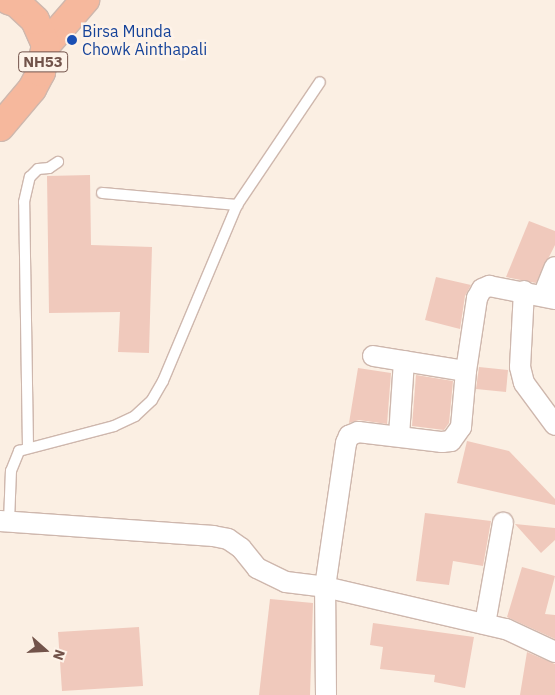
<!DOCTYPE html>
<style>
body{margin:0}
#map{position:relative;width:555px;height:695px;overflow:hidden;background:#fbefe3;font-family:"IBM Plex Sans",sans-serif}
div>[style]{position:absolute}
.building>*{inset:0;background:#f0c9bc}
.roads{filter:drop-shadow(1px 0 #ceb7ad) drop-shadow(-1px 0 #ceb7ad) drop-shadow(0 1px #ceb7ad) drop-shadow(0 -1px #ceb7ad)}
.service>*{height:10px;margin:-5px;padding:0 5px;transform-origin:5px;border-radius:5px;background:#fff}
.minor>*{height:20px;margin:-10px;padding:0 10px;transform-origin:10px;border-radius:10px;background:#fff}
.trunk>*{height:28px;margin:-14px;padding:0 14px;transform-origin:14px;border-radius:14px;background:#f6b89d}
.dots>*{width:14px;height:14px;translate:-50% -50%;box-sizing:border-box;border:2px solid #fef3e9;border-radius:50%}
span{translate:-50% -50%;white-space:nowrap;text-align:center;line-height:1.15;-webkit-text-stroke:5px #fef3e9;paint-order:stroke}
.shield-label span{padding:1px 4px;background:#fef3e9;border:1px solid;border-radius:4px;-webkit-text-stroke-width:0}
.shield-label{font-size:15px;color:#72534a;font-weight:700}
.transit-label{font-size:16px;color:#164399}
.left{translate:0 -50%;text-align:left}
.north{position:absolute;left:20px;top:625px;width:50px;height:50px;-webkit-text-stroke:4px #fef3e9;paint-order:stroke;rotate:109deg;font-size:14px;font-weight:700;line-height:20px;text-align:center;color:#72534a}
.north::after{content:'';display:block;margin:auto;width:18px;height:22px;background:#72534a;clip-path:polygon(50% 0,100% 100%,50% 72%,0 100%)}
</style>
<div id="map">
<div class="building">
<i style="clip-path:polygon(90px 175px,91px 245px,152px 247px,149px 353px,118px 352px,120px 312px,49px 313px,47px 176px)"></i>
<i style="clip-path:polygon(529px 221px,555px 231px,555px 245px,536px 283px,506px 277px)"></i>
<i style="clip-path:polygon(436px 277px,471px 285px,465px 296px,460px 329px,425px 320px)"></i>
<i style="clip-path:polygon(479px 367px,508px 370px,506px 392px,476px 389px)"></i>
<i style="clip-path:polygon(358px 368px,391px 373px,387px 424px,359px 420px,349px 423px)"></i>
<i style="clip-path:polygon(416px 375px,453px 381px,449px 423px,444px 430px,412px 426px)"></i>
<i style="clip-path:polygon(467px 441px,509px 451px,555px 499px,555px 505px,457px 483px)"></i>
<i style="clip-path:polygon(425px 513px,491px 521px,483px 566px,453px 561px,449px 585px,416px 581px)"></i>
<i style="clip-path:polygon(515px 524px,555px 528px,555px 540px,541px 553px)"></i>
<i style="clip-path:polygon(522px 567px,555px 576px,545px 614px,555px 615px,555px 639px,507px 617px)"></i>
<i style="clip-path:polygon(270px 599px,313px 603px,310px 695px,259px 695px)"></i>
<i style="clip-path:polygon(373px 623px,474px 637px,465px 688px,434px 682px,435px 675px,380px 669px,383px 647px,370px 645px)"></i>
<i style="clip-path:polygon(139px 627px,143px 686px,62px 691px,58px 632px)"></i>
<i style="clip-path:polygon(527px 652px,555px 664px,555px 695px,520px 695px)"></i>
</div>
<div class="roads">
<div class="service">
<i style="left:102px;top:193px;width:136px;rotate:5.1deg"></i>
<i style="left:28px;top:447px;width:245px;rotate:-90.9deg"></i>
<i style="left:24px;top:202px;width:26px;rotate:-77deg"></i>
<i style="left:30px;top:177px;width:11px;rotate:-45deg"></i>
<i style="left:38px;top:169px;width:11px;rotate:-5deg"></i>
<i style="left:49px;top:168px;width:11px;rotate:-34deg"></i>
<i style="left:9px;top:522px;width:51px;rotate:-87.8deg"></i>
<i style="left:11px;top:471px;width:22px;rotate:-68deg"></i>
<i style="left:19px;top:451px;width:98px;rotate:-14.7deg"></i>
<i style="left:114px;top:426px;width:23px;rotate:-25deg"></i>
<i style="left:135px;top:416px;width:23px;rotate:-43deg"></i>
<i style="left:152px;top:400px;width:22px;rotate:-60deg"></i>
<i style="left:163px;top:381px;width:191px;rotate:-67.2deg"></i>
<i style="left:237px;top:205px;width:148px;rotate:-56deg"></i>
</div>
<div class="minor">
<i style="left:524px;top:291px;width:76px;rotate:93deg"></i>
<i style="left:520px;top:367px;width:16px;rotate:76deg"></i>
<i style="left:524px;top:383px;width:52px;rotate:53.6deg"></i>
<i style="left:543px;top:296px;width:31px;rotate:-68deg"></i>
<i style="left:373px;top:356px;width:94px;rotate:9.2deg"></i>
<i style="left:466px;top:371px;width:74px;rotate:-81.4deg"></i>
<i style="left:477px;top:298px;width:10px;rotate:-61deg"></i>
<i style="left:482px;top:289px;width:8px;rotate:-23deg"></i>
<i style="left:489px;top:286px;width:67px;rotate:11.1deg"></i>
<i style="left:399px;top:436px;width:75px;rotate:-86.2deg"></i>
<i style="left:0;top:521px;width:214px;rotate:4deg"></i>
<i style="left:213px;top:536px;width:15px;rotate:11deg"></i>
<i style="left:228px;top:539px;width:16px;rotate:35deg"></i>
<i style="left:241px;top:548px;width:26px;rotate:51deg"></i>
<i style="left:257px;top:568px;width:32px;rotate:26deg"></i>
<i style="left:286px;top:582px;width:39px;rotate:7deg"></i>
<i style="left:325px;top:587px;width:186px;rotate:13.1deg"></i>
<i style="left:506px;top:629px;width:54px;rotate:25.1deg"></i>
<i style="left:485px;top:624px;width:103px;rotate:-79.9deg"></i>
<i style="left:326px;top:695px;width:108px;rotate:-90.5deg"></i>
<i style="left:325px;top:587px;width:146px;rotate:-81.7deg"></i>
<i style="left:346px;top:443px;width:8px;rotate:-67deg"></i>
<i style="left:349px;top:436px;width:10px;rotate:-24deg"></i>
<i style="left:358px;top:432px;width:85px;rotate:6.8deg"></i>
<i style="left:442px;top:442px;width:9px;rotate:-6deg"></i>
<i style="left:451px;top:441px;width:17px;rotate:-54deg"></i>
<i style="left:461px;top:427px;width:56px;rotate:-84.9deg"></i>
</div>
<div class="trunk">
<i style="left:46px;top:45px;width:60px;rotate:-49.1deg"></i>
<i style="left:0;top:127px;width:50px;rotate:-49.9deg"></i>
<i style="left:32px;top:89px;width:19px;rotate:-62deg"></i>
<i style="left:41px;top:72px;width:27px;rotate:-80deg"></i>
<i style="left:46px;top:45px;width:27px;rotate:-114deg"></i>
<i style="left:35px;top:20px;width:25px;rotate:-137deg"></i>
<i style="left:17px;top:3px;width:9px;rotate:-162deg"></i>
</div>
</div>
<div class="dots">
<i style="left:72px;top:40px;background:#1a4fb4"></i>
</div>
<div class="shield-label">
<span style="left:43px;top:62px">NH53</span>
</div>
<div class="transit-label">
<span class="left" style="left:82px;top:40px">Birsa Munda<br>Chowk Ainthapali</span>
</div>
<div class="north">N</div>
</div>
